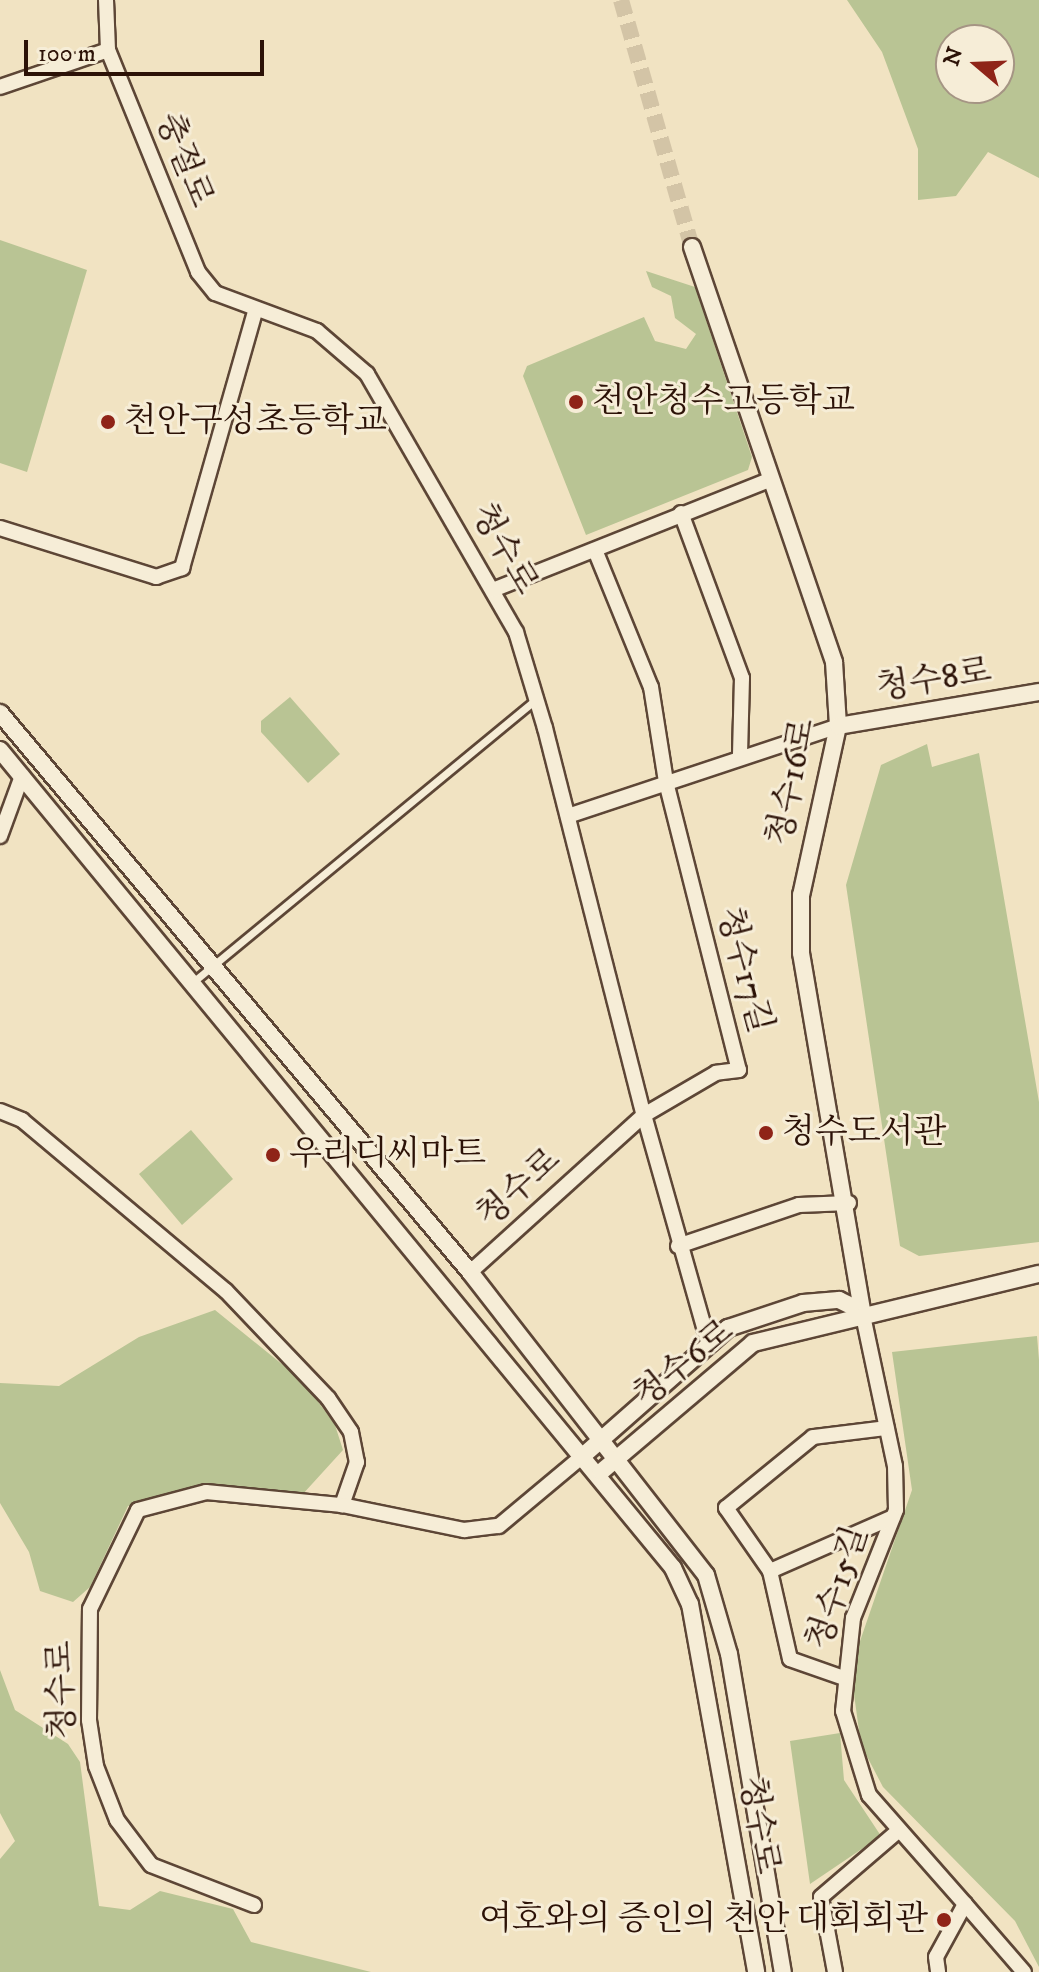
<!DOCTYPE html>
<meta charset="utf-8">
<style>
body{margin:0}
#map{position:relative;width:1039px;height:1972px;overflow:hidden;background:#f1e3c2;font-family:"IM FELL DW Pica","Noto Serif KR",serif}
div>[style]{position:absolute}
.green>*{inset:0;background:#b9c494}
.tertiary-tunnel>*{height:16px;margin-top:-8px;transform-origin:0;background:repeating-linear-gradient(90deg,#d3c4a6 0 16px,transparent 0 24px)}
.roads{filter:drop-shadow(2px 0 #5d4636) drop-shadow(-2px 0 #5d4636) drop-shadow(0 2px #5d4636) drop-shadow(0 -2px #5d4636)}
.service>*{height:7px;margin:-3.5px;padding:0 3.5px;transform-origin:3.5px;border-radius:3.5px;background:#f6edd7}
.minor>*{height:14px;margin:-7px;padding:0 7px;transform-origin:7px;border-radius:7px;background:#f6edd7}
.tertiary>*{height:16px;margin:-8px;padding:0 8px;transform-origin:8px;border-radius:8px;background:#f6edd7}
.dots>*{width:22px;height:22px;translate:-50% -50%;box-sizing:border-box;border:4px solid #f6edd7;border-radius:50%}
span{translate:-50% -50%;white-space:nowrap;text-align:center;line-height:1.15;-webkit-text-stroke:6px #f6edd7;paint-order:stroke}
.street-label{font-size:34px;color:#2c1207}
.poi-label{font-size:34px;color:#2c1207}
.left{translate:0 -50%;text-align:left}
.right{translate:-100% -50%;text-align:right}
.north{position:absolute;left:935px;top:24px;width:80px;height:80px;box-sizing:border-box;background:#f6edd7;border:2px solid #a59584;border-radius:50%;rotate:289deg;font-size:22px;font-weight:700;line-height:32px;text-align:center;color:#2c1207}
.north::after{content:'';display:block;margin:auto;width:28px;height:36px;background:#8f2418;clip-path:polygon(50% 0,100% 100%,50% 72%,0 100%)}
.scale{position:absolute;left:24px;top:40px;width:240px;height:36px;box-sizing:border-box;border:4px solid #2c1207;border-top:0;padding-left:10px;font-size:24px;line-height:28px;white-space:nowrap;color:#2c1207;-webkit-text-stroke:6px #f6edd7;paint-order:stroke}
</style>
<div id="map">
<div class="green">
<i style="clip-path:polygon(evenodd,847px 0,1039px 0,1039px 178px,988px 152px,956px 196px,918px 200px,918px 149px,882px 52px,847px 0,951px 40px,999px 40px,999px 88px,951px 88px,951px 40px)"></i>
<i style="clip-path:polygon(0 240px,87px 270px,27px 472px,0 463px)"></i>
<i style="clip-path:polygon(646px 271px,695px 287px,752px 457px,748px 470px,586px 535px,523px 376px,527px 366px,644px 317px,655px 341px,686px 349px,696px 334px,675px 318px,671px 296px,652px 287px)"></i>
<i style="clip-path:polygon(290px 697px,340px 754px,308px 783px,261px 732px,261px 721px)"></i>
<i style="clip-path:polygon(927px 744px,932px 767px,979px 753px,1039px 1102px,1039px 1242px,919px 1256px,900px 1246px,846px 885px,881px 765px)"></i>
<i style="clip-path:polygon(191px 1130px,233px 1179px,182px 1225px,139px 1174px)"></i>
<i style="clip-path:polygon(215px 1310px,304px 1382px,335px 1425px,343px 1450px,302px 1495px,279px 1500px,205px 1484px,128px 1506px,90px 1587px,73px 1602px,40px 1591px,29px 1552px,0 1503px,0 1383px,59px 1386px,139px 1337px)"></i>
<i style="clip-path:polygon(1037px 1336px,1039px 1360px,1039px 1967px,1015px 1921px,883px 1787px,861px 1745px,853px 1687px,858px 1647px,912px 1490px,892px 1352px)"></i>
<i style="clip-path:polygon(0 1670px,15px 1710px,68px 1744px,80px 1762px,99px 1906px,130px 1910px,160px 1891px,233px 1909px,251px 1942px,371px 1972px,0 1972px,0 1859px,15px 1841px,0 1813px)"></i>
<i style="clip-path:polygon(840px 1733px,844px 1780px,881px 1836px,810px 1884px,790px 1741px)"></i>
</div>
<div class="tertiary-tunnel">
<i style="left:621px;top:0;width:257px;rotate:74deg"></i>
</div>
<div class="roads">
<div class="service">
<i style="left:193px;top:982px;width:445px;rotate:-39.5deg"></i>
</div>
<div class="minor">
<i style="left:106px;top:0;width:50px;rotate:87.7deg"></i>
<i style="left:108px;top:50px;width:240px;rotate:67.9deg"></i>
<i style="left:198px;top:272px;width:27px;rotate:51deg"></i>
<i style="left:215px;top:293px;width:109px;rotate:20.4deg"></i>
<i style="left:317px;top:331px;width:66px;rotate:40.7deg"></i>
<i style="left:367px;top:374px;width:298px;rotate:60deg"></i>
<i style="left:516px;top:632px;width:100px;rotate:73.2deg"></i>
<i style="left:545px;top:728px;width:399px;rotate:75.7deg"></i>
<i style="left:644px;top:1115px;width:234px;rotate:137.9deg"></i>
<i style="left:0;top:87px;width:114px;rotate:-18.9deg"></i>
<i style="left:681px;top:513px;width:176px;rotate:69.7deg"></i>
<i style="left:742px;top:678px;width:79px;rotate:91.5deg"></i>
<i style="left:0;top:528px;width:164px;rotate:17.4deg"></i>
<i style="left:156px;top:577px;width:28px;rotate:-19deg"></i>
<i style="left:182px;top:568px;width:269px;rotate:-74.1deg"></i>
<i style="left:595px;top:550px;width:148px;rotate:67.8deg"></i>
<i style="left:651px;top:687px;width:96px;rotate:81deg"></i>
<i style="left:666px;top:782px;width:297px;rotate:75.8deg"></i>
<i style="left:739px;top:1070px;width:23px;rotate:173deg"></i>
<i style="left:716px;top:1073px;width:83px;rotate:149.7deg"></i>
<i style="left:644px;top:1115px;width:238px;rotate:74.2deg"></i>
<i style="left:493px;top:590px;width:295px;rotate:-21.7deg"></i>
<i style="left:568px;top:816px;width:285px;rotate:-18.4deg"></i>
<i style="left:0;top:836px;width:64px;rotate:-69.9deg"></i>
<i style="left:0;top:1111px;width:24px;rotate:22deg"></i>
<i style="left:22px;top:1120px;width:266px;rotate:40deg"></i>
<i style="left:226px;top:1291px;width:148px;rotate:46.4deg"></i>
<i style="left:328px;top:1398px;width:41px;rotate:55.9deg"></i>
<i style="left:351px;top:1432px;width:31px;rotate:79deg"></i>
<i style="left:357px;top:1462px;width:46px;rotate:109.2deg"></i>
<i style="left:678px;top:1246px;width:128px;rotate:-18.7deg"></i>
<i style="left:799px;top:1205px;width:50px;rotate:-2.3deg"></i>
<i style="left:862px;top:1311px;width:158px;rotate:78deg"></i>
<i style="left:895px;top:1466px;width:44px;rotate:88.7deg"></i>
<i style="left:896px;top:1510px;width:116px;rotate:111.7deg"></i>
<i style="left:853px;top:1618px;width:94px;rotate:96.1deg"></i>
<i style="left:843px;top:1711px;width:88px;rotate:72.8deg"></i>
<i style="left:869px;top:1795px;width:145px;rotate:48.6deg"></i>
<i style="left:965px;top:1904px;width:60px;rotate:118.7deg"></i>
<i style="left:936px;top:1957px;width:15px;rotate:82deg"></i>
<i style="left:770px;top:1571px;width:134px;rotate:-23.7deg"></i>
<i style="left:841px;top:1677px;width:54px;rotate:-160.6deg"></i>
<i style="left:790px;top:1659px;width:90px;rotate:-102.8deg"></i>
<i style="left:770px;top:1571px;width:77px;rotate:-124.9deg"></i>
<i style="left:726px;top:1508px;width:112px;rotate:-39.2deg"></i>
<i style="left:813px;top:1437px;width:74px;rotate:-7deg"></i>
<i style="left:965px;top:1904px;width:90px;rotate:49.1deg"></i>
<i style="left:254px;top:1905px;width:110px;rotate:-158.8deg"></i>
<i style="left:151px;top:1865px;width:56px;rotate:-127.1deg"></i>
<i style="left:117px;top:1820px;width:58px;rotate:-111.3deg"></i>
<i style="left:96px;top:1766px;width:47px;rotate:-98.7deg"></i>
<i style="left:89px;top:1720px;width:111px;rotate:-89.5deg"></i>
<i style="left:90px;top:1609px;width:110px;rotate:-64.1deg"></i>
<i style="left:138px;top:1510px;width:70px;rotate:-14.8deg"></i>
<i style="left:206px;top:1492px;width:137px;rotate:5.5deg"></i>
<i style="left:342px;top:1505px;width:125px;rotate:11.6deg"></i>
<i style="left:464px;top:1530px;width:35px;rotate:-7deg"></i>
<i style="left:499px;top:1526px;width:112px;rotate:-39.9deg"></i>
<i style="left:835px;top:1972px;width:76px;rotate:-100.6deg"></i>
<i style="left:821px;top:1897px;width:101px;rotate:-40.6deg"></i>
</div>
<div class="tertiary">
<i style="left:692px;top:247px;width:439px;rotate:71.1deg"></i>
<i style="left:834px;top:662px;width:64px;rotate:86.4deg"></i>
<i style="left:838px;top:726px;width:173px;rotate:102.3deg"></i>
<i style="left:801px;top:895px;width:58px;rotate:90deg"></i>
<i style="left:801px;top:953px;width:363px;rotate:80.3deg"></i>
<i style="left:0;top:713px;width:730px;rotate:49.94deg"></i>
<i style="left:470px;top:1272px;width:384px;rotate:52.1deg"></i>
<i style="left:706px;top:1575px;width:82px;rotate:73.8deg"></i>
<i style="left:729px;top:1654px;width:323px;rotate:80.4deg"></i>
<i style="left:838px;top:726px;width:204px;rotate:-9.6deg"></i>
<i style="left:0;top:750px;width:1059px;rotate:50.55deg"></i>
<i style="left:673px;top:1568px;width:40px;rotate:65deg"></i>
<i style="left:690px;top:1604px;width:374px;rotate:79.8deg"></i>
<i style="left:585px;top:1454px;width:191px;rotate:-41.4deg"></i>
<i style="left:728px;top:1328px;width:79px;rotate:-18.4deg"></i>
<i style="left:803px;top:1303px;width:36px;rotate:-5deg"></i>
<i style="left:839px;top:1300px;width:25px;rotate:26deg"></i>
<i style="left:601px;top:1472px;width:199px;rotate:-40.3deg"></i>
<i style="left:753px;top:1343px;width:294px;rotate:-13.6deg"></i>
</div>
</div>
<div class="dots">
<i style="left:576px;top:402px;background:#8f2418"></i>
<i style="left:108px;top:422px;background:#8f2418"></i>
<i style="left:766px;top:1133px;background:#8f2418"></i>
<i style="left:273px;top:1155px;background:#8f2418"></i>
<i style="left:944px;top:1920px;background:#8f2418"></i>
</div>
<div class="street-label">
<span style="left:184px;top:160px;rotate:68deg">충절로</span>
<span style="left:504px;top:549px;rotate:60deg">청수로</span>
<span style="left:934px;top:680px;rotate:-9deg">청수8로</span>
<span style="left:792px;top:782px;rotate:-79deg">청수16로</span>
<span style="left:744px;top:970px;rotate:75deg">청수17길</span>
<span style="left:519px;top:1188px;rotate:-42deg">청수로</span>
<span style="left:684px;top:1364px;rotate:-39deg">청수6로</span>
<span style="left:838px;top:1588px;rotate:-72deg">청수15길</span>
<span style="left:62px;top:1690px;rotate:-92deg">청수로</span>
<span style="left:759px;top:1825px;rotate:80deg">청수로</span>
</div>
<div class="poi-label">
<span class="left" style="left:592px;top:402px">천안청수고등학교</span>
<span class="left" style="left:124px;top:422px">천안구성초등학교</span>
<span class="left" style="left:782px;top:1133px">청수도서관</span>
<span class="left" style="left:289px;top:1155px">우리디씨마트</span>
<span class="right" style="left:928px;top:1920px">여호와의 증인의 천안 대회회관</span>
</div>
<div class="north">N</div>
<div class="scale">100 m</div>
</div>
